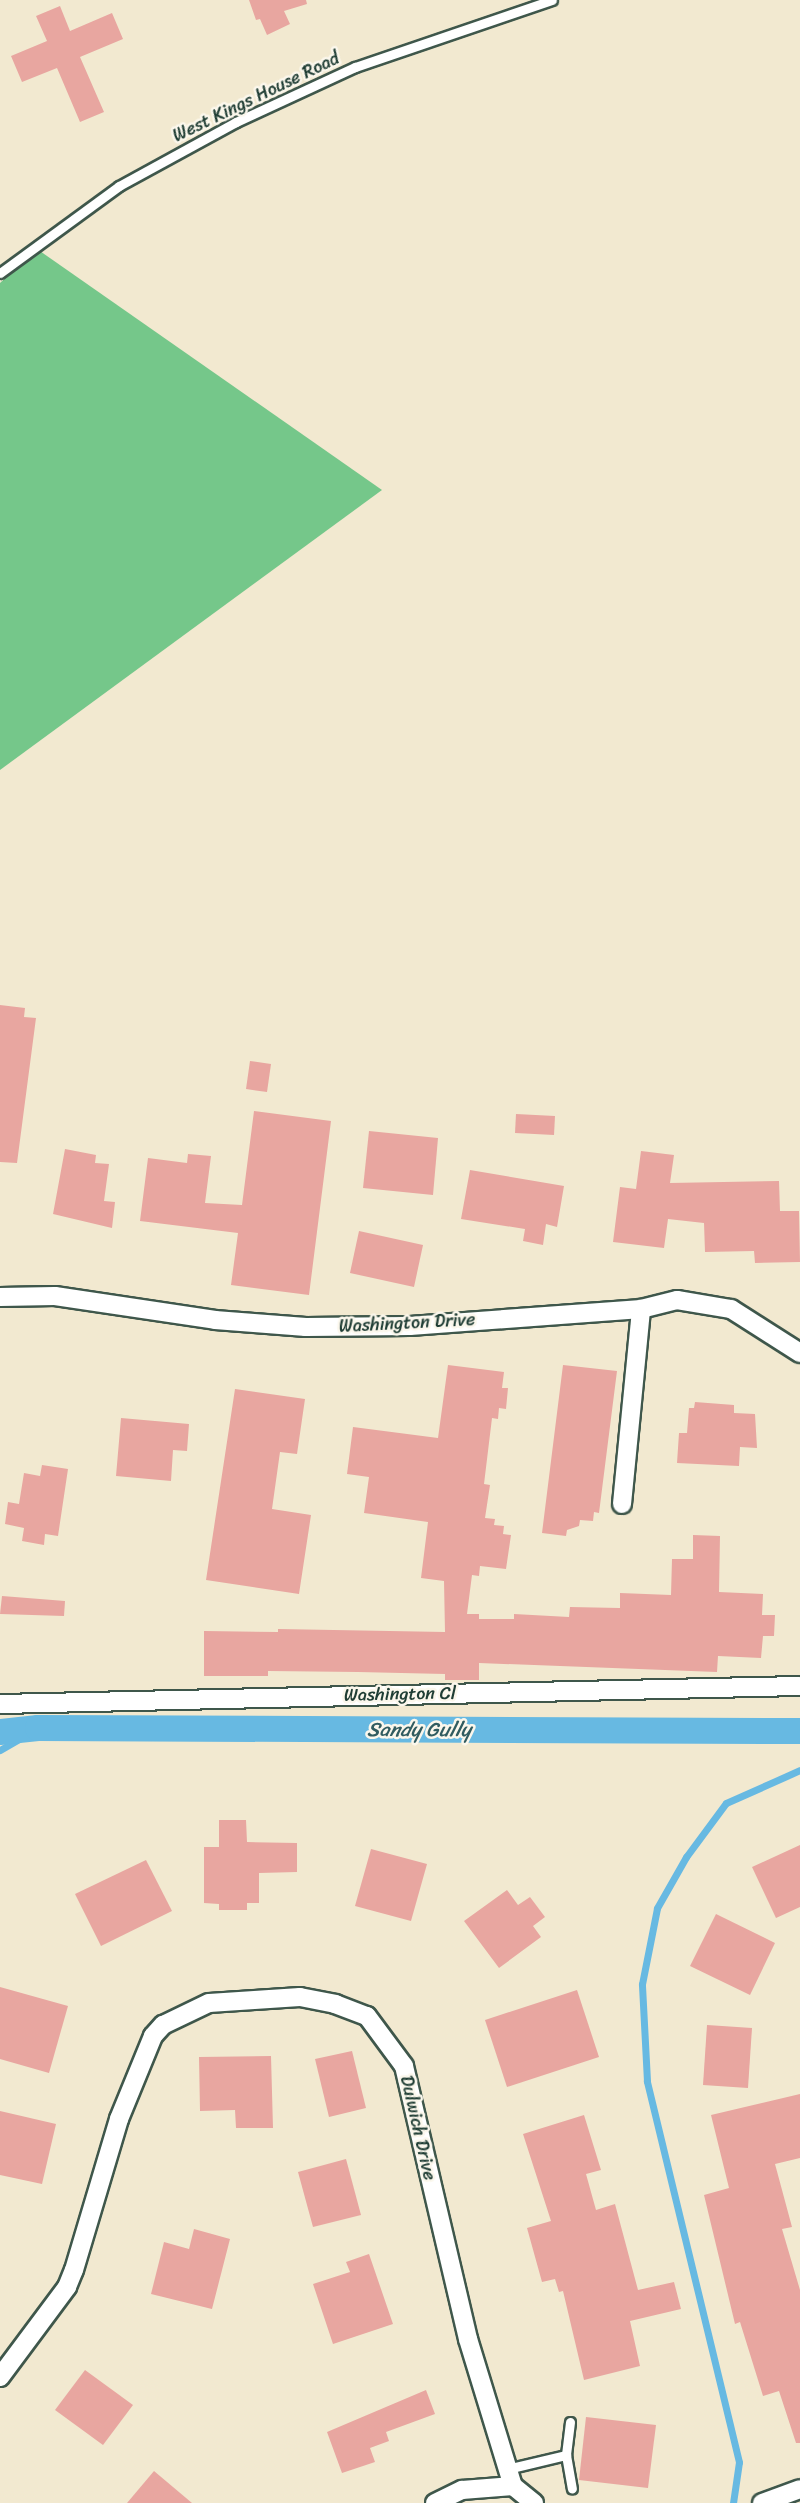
<!DOCTYPE html>
<style>
body{margin:0}
#map{position:relative;width:800px;height:2503px;overflow:hidden;background:#f2e9d0;font-family:Sriracha,sans-serif}
div>[style]{position:absolute}
.green>*{inset:0;background:#75c78a}
.stream>*{height:7px;margin:-3.5px;padding:0 3.5px;transform-origin:3.5px;border-radius:3.5px;background:#67b9e2}
.canal>*{height:26px;margin:-13px;padding:0 13px;transform-origin:13px;border-radius:13px;background:#67b9e2}
.building>*{inset:0;background:#e8a6a0}
.roads{filter:drop-shadow(2px 0 #3f574b) drop-shadow(-2px 0 #3f574b) drop-shadow(0 2px #3f574b) drop-shadow(0 -2px #3f574b)}
.service>*{height:9px;margin:-4.5px;padding:0 4.5px;transform-origin:4.5px;border-radius:4.5px;background:#fff}
.minor>*{height:18px;margin:-9px;padding:0 9px;transform-origin:9px;border-radius:9px;background:#fff}
span{translate:-50% -50%;white-space:nowrap;text-align:center;line-height:1.15;-webkit-text-stroke:5px #fbf7ec;paint-order:stroke}
.street-label{font-size:18px;color:#1f3d34}
.water-label{font-size:20px;color:#315c60;font-style:italic}
</style>
<div id="map">
<div class="green">
<i style="clip-path:polygon(37px 249px,382px 490px,0 770px,0 283px)"></i>
</div>
<div class="stream">
<i style="left:0;top:1750px;width:44px;rotate:-30.1deg"></i>
<i style="left:733px;top:2503px;width:41px;rotate:-81.7deg"></i>
<i style="left:739px;top:2462px;width:392px;rotate:-103.6deg"></i>
<i style="left:647px;top:2081px;width:97px;rotate:-93deg"></i>
<i style="left:642px;top:1984px;width:77px;rotate:-78.8deg"></i>
<i style="left:657px;top:1908px;width:59px;rotate:-60.4deg"></i>
<i style="left:686px;top:1857px;width:67px;rotate:-53.5deg"></i>
<i style="left:726px;top:1803px;width:81px;rotate:-24deg"></i>
</div>
<div class="canal">
<i style="left:0;top:1732px;width:38px;rotate:-6deg"></i>
<i style="left:38px;top:1728px;width:762px;rotate:0.23deg"></i>
</div>
<div class="building">
<i style="clip-path:polygon(249px 0,306px 0,307px 4px,284px 11px,290px 24px,267px 35px,260px 19px,256px 20px)"></i>
<i style="clip-path:polygon(60px 6px,70px 31px,112px 13px,123px 39px,80px 57px,104px 112px,80px 122px,57px 68px,22px 82px,11px 56px,47px 41px,36px 16px)"></i>
<i style="clip-path:polygon(0 1005px,25px 1008px,24px 1017px,36px 1018px,17px 1163px,0 1162px)"></i>
<i style="clip-path:polygon(250px 1061px,271px 1064px,267px 1092px,246px 1089px)"></i>
<i style="clip-path:polygon(254px 1111px,331px 1121px,309px 1295px,231px 1285px,238px 1233px,140px 1221px,148px 1158px,187px 1163px,188px 1154px,211px 1156px,205px 1203px,242px 1205px)"></i>
<i style="clip-path:polygon(516px 1114px,555px 1116px,554px 1135px,515px 1133px)"></i>
<i style="clip-path:polygon(369px 1131px,438px 1138px,433px 1195px,363px 1188px)"></i>
<i style="clip-path:polygon(65px 1149px,96px 1155px,95px 1163px,109px 1164px,104px 1201px,115px 1202px,112px 1228px,53px 1214px)"></i>
<i style="clip-path:polygon(641px 1151px,674px 1155px,670px 1183px,779px 1181px,780px 1211px,799px 1211px,800px 1262px,755px 1263px,754px 1251px,705px 1252px,704px 1223px,668px 1219px,664px 1248px,613px 1242px,620px 1187px,636px 1189px)"></i>
<i style="clip-path:polygon(470px 1170px,564px 1186px,557px 1227px,546px 1224px,543px 1245px,523px 1241px,525px 1229px,461px 1219px)"></i>
<i style="clip-path:polygon(359px 1231px,423px 1245px,414px 1287px,350px 1273px)"></i>
<i style="clip-path:polygon(448px 1365px,504px 1372px,502px 1388px,508px 1388px,506px 1409px,499px 1408px,498px 1419px,492px 1418px,484px 1484px,490px 1485px,485px 1518px,495px 1519px,494px 1525px,504px 1526px,503px 1534px,511px 1535px,506px 1569px,480px 1566px,479px 1576px,472px 1575px,467px 1614px,479px 1614px,479px 1619px,514px 1619px,514px 1614px,569px 1617px,570px 1607px,620px 1608px,620px 1593px,671px 1595px,672px 1559px,693px 1559px,693px 1535px,720px 1536px,719px 1592px,763px 1594px,762px 1615px,775px 1615px,774px 1636px,763px 1636px,761px 1658px,718px 1656px,717px 1672px,479px 1663px,479px 1680px,445px 1680px,445px 1674px,358px 1672px,268px 1671px,268px 1676px,204px 1676px,204px 1631px,278px 1632px,278px 1629px,445px 1632px,444px 1581px,421px 1578px,428px 1522px,364px 1513px,369px 1477px,347px 1474px,353px 1427px,438px 1438px)"></i>
<i style="clip-path:polygon(563px 1365px,617px 1371px,599px 1513px,594px 1512px,593px 1521px,580px 1520px,579px 1526px,567px 1530px,566px 1536px,542px 1533px)"></i>
<i style="clip-path:polygon(235px 1389px,305px 1399px,297px 1454px,280px 1452px,272px 1509px,311px 1515px,299px 1594px,206px 1580px)"></i>
<i style="clip-path:polygon(695px 1402px,734px 1405px,734px 1413px,755px 1414px,757px 1448px,740px 1447px,739px 1466px,677px 1463px,679px 1433px,687px 1433px,689px 1408px,694px 1408px)"></i>
<i style="clip-path:polygon(121px 1418px,189px 1424px,187px 1451px,173px 1450px,171px 1481px,116px 1476px)"></i>
<i style="clip-path:polygon(42px 1465px,68px 1469px,58px 1536px,45px 1534px,44px 1545px,22px 1541px,24px 1528px,5px 1524px,8px 1502px,19px 1504px,24px 1473px,40px 1476px)"></i>
<i style="clip-path:polygon(2px 1596px,65px 1601px,64px 1616px,0 1614px)"></i>
<i style="clip-path:polygon(219px 1820px,246px 1820px,247px 1842px,297px 1843px,297px 1872px,259px 1873px,259px 1903px,247px 1903px,247px 1910px,219px 1910px,219px 1904px,204px 1903px,204px 1847px,219px 1847px)"></i>
<i style="clip-path:polygon(800px 1845px,800px 1907px,776px 1918px,752px 1867px)"></i>
<i style="clip-path:polygon(371px 1849px,427px 1864px,411px 1921px,355px 1906px)"></i>
<i style="clip-path:polygon(146px 1860px,172px 1911px,101px 1946px,75px 1894px)"></i>
<i style="clip-path:polygon(507px 1890px,518px 1905px,530px 1897px,545px 1917px,533px 1926px,541px 1937px,499px 1968px,464px 1921px)"></i>
<i style="clip-path:polygon(716px 1914px,775px 1943px,750px 1995px,690px 1966px)"></i>
<i style="clip-path:polygon(0 1987px,68px 2006px,49px 2073px,0 2059px)"></i>
<i style="clip-path:polygon(577px 1990px,599px 2057px,507px 2087px,485px 2020px)"></i>
<i style="clip-path:polygon(707px 2025px,752px 2028px,748px 2088px,703px 2085px)"></i>
<i style="clip-path:polygon(352px 2051px,366px 2108px,329px 2117px,315px 2059px)"></i>
<i style="clip-path:polygon(271px 2056px,273px 2128px,236px 2128px,235px 2110px,200px 2111px,199px 2057px)"></i>
<i style="clip-path:polygon(800px 2094px,800px 2158px,775px 2164px,792px 2227px,782px 2229px,800px 2290px,800px 2443px,796px 2443px,779px 2391px,763px 2396px,740px 2322px,735px 2324px,704px 2195px,729px 2188px,711px 2115px)"></i>
<i style="clip-path:polygon(0 2111px,56px 2124px,42px 2184px,0 2175px)"></i>
<i style="clip-path:polygon(584px 2115px,601px 2170px,586px 2174px,596px 2210px,615px 2204px,638px 2290px,674px 2282px,681px 2309px,630px 2321px,640px 2366px,584px 2380px,563px 2291px,559px 2292px,555px 2279px,542px 2282px,527px 2228px,551px 2221px,523px 2134px)"></i>
<i style="clip-path:polygon(346px 2159px,361px 2215px,313px 2227px,298px 2172px)"></i>
<i style="clip-path:polygon(194px 2229px,230px 2239px,212px 2309px,151px 2294px,164px 2242px,189px 2249px)"></i>
<i style="clip-path:polygon(369px 2254px,393px 2324px,333px 2344px,313px 2284px,350px 2272px,346px 2262px)"></i>
<i style="clip-path:polygon(85px 2370px,133px 2405px,103px 2445px,55px 2410px)"></i>
<i style="clip-path:polygon(426px 2390px,435px 2414px,386px 2432px,389px 2441px,370px 2448px,375px 2462px,342px 2473px,327px 2432px)"></i>
<i style="clip-path:polygon(586px 2417px,656px 2425px,648px 2488px,579px 2480px)"></i>
<i style="clip-path:polygon(154px 2471px,192px 2503px,127px 2503px)"></i>
</div>
<div class="roads">
<div class="service">
<i style="left:0;top:273px;width:147px;rotate:-36.2deg"></i>
<i style="left:119px;top:186px;width:133px;rotate:-28.7deg"></i>
<i style="left:236px;top:122px;width:131px;rotate:-24.8deg"></i>
<i style="left:355px;top:67px;width:208px;rotate:-18.8deg"></i>
<i style="left:570px;top:2422px;width:33px;rotate:97deg"></i>
<i style="left:566px;top:2455px;width:34px;rotate:80deg"></i>
<i style="left:507px;top:2469px;width:61px;rotate:-13.3deg"></i>
</div>
<div class="minor">
<i style="left:0;top:1297px;width:55px;rotate:-1deg"></i>
<i style="left:55px;top:1296px;width:162px;rotate:8.5deg"></i>
<i style="left:215px;top:1320px;width:91px;rotate:4.4deg"></i>
<i style="left:306px;top:1327px;width:104px;rotate:-0.6deg"></i>
<i style="left:410px;top:1326px;width:232px;rotate:-4.2deg"></i>
<i style="left:641px;top:1309px;width:37px;rotate:-14deg"></i>
<i style="left:677px;top:1300px;width:55px;rotate:9.5deg"></i>
<i style="left:731px;top:1309px;width:82px;rotate:32.5deg"></i>
<i style="left:622px;top:1504px;width:196px;rotate:-84.4deg"></i>
<i style="left:0;top:1704px;width:800px;rotate:-1.29deg"></i>
<i style="left:0;top:2377px;width:112px;rotate:-53.3deg"></i>
<i style="left:67px;top:2287px;width:18px;rotate:-68deg"></i>
<i style="left:74px;top:2270px;width:158px;rotate:-73.4deg"></i>
<i style="left:119px;top:2119px;width:90px;rotate:-67.7deg"></i>
<i style="left:153px;top:2036px;width:15px;rotate:-48deg"></i>
<i style="left:163px;top:2025px;width:51px;rotate:-25.6deg"></i>
<i style="left:209px;top:2003px;width:91px;rotate:-3.8deg"></i>
<i style="left:300px;top:1997px;width:36px;rotate:11deg"></i>
<i style="left:335px;top:2004px;width:34px;rotate:21deg"></i>
<i style="left:367px;top:2016px;width:62px;rotate:53.5deg"></i>
<i style="left:404px;top:2066px;width:280px;rotate:76.8deg"></i>
<i style="left:468px;top:2339px;width:154px;rotate:73deg"></i>
<i style="left:513px;top:2486px;width:27px;rotate:39deg"></i>
<i style="left:435px;top:2503px;width:30px;rotate:-26deg"></i>
<i style="left:462px;top:2490px;width:51px;rotate:-4.5deg"></i>
<i style="left:762px;top:2503px;width:40px;rotate:-20.2deg"></i>
</div>
</div>
<div class="street-label">
<span style="left:256px;top:97px;rotate:-26deg">West Kings House Road</span>
<span style="left:407px;top:1323px;rotate:-3deg">Washington Drive</span>
<span style="left:400px;top:1694px;rotate:-1deg">Washington Cl</span>
<span style="left:418px;top:2128px;rotate:77deg">Dulwich Drive</span>
</div>
<div class="water-label">
<span style="left:419px;top:1729px">Sandy Gully</span>
</div>
</div>
